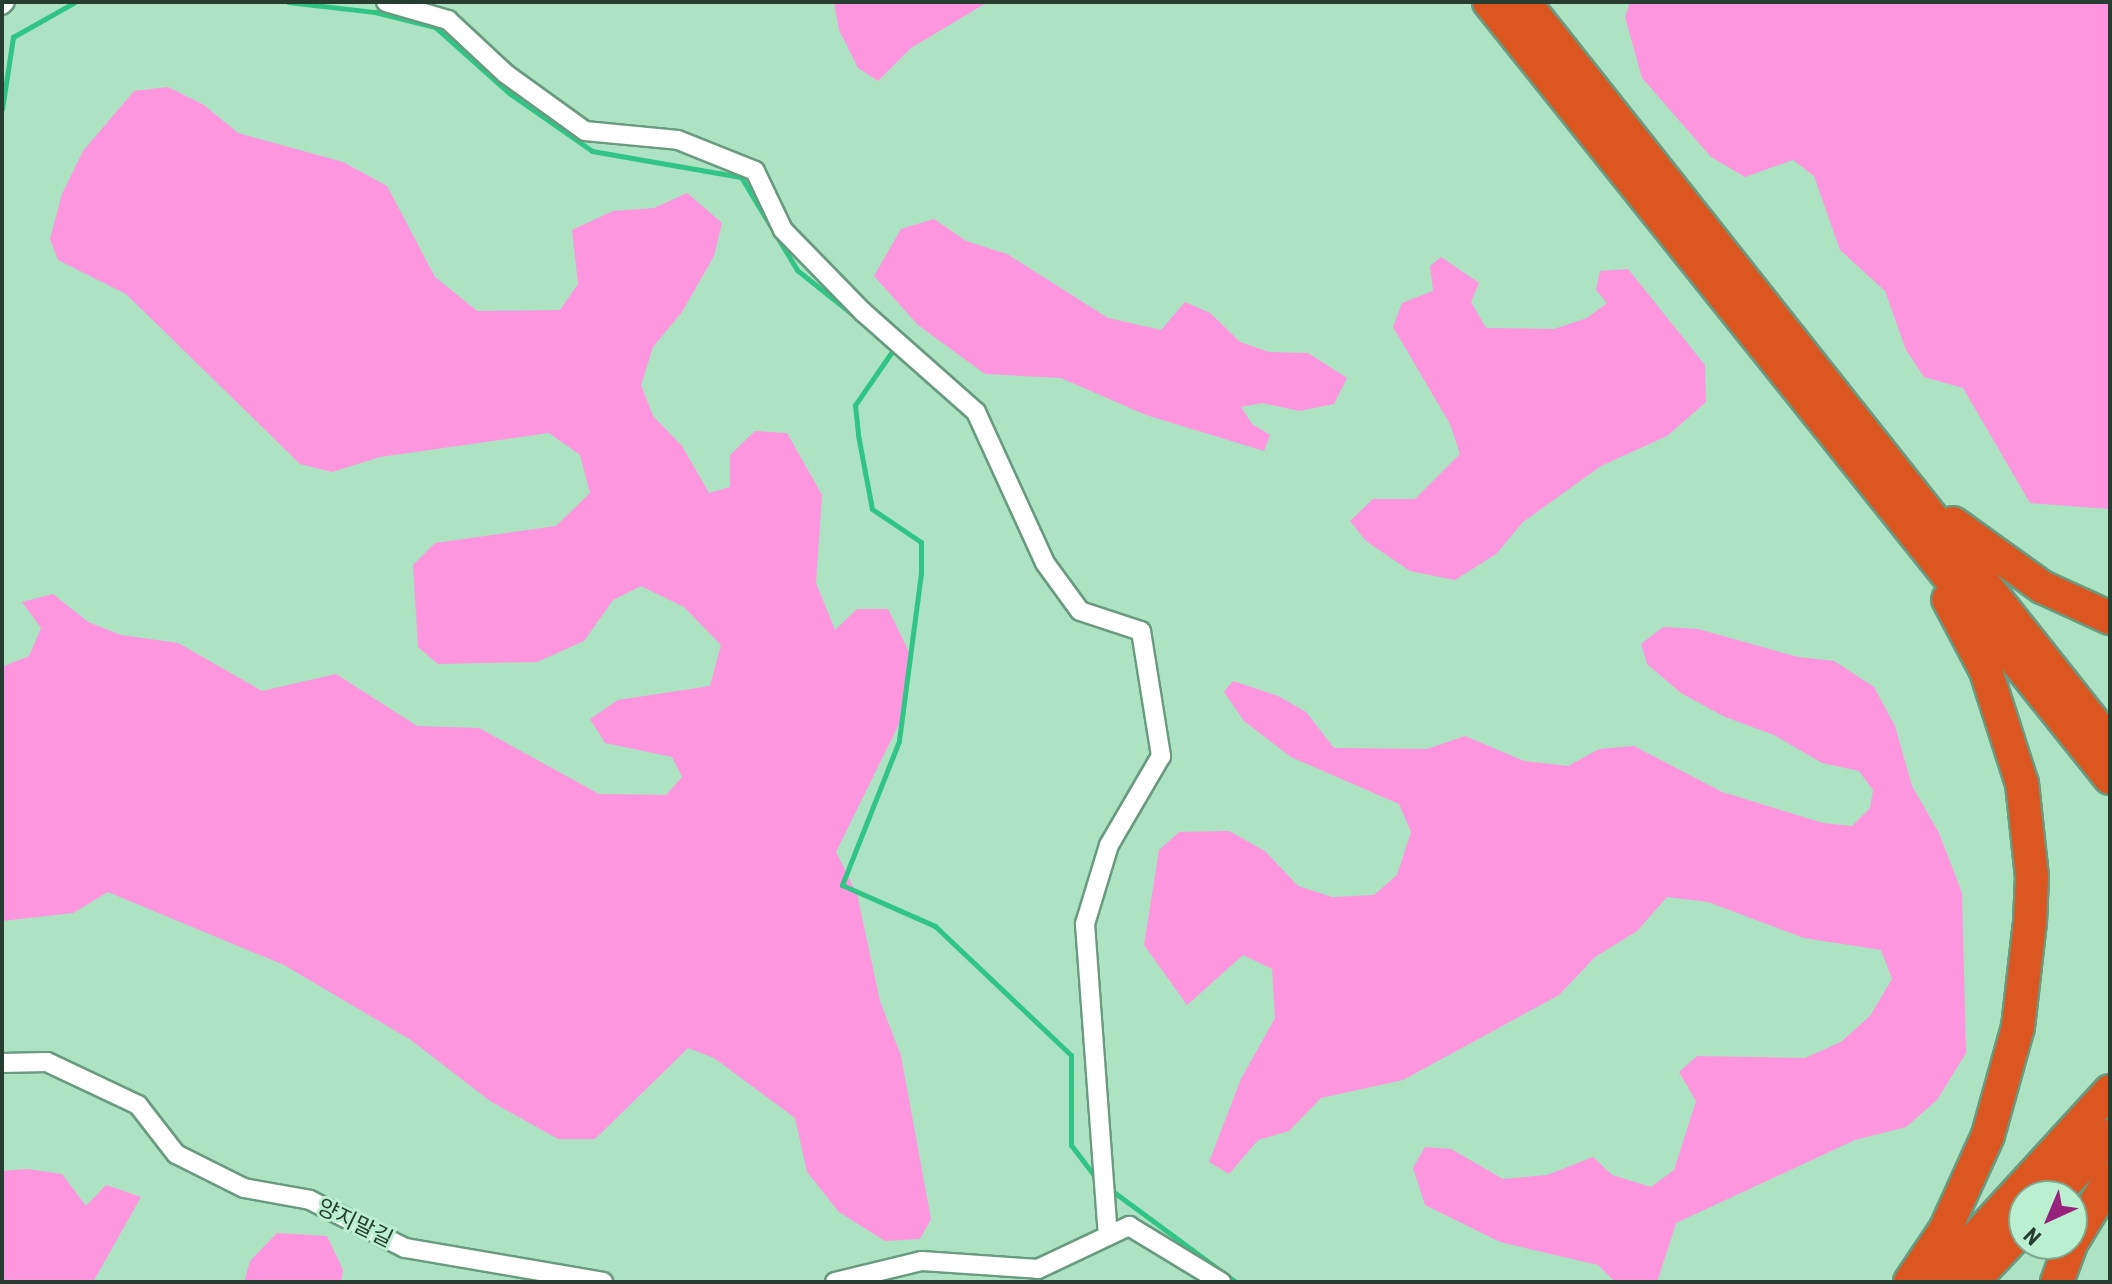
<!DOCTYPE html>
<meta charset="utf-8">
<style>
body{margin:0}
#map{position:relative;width:2112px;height:1284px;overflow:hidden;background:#ade2c3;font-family:"Roboto Condensed","Noto Sans KR",sans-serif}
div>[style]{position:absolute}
.green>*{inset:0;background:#fe96df}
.stream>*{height:5px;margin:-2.5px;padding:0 2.5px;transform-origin:2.5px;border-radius:2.5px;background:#30c584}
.roads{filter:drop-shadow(2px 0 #689b7f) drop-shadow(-2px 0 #689b7f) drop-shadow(0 2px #689b7f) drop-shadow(0 -2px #689b7f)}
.street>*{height:18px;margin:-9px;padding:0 9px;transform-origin:9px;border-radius:9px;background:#fff}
.highway>*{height:32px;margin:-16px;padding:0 16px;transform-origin:16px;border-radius:16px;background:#dc5622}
span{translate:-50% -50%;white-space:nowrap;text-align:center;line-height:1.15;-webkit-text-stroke:6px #baefd0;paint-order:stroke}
.street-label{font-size:22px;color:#273d31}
.frame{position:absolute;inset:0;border:4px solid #273d31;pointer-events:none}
.north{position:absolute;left:2008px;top:1180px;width:80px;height:80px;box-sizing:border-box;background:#baefd0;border:2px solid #7fa890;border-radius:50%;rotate:224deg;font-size:22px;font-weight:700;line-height:32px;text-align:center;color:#273d31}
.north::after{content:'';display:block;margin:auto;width:28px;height:36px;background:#98217c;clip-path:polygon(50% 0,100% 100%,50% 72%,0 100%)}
</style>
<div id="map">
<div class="green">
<i style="clip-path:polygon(834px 2px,988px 2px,911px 48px,878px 81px,858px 68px,839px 30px)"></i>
<i style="clip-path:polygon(1630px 2px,2110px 2px,2110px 509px,2030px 503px,1963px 388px,1924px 377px,1906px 350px,1885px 291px,1840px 250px,1814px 176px,1793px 160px,1745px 177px,1711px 157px,1642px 78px,1625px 17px)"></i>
<i style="clip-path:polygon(168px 87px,204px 105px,238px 133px,343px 162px,387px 186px,435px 277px,477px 311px,560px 310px,578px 284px,572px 230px,613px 211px,654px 208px,687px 193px,722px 223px,714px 256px,682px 312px,653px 347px,641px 385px,653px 416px,682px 446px,709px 493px,730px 487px,730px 455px,755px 431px,787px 433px,822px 495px,816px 583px,835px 630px,857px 609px,888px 609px,909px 652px,903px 716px,836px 852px,857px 894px,880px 1001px,901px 1056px,931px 1219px,920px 1239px,885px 1241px,839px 1212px,807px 1172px,795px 1118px,714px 1058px,688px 1048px,595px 1139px,558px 1139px,490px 1101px,411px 1040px,284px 965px,108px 892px,73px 913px,2px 921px,2px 667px,29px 656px,41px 628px,22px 602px,53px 594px,88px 622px,121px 635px,178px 643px,262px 691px,336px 674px,417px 726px,479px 728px,599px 794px,666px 795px,682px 777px,672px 757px,605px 743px,590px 719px,618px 700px,710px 686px,721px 645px,684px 607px,641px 586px,613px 600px,584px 641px,537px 662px,438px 664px,418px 647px,413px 565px,435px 543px,556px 526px,590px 493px,580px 455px,549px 433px,380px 457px,332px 472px,300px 464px,126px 294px,58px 260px,50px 239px,62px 194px,83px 151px,134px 91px)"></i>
<i style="clip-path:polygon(934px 219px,966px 241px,1007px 254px,1108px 318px,1161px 330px,1185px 302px,1210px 313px,1240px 342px,1269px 352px,1308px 353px,1347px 378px,1334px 404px,1299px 411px,1262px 403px,1241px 407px,1252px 424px,1270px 435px,1264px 451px,1146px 415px,1061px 378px,985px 374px,918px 325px,874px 276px,901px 229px)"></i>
<i style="clip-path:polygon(1441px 257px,1479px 283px,1471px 302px,1486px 328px,1554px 329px,1587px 318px,1607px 303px,1596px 290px,1600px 271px,1628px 269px,1705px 365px,1706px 402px,1667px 436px,1601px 466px,1523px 522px,1496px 554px,1455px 580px,1410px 571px,1366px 541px,1350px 521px,1373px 499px,1415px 499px,1460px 454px,1450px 424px,1393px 327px,1402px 303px,1433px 291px,1430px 266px)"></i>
<i style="clip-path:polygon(1663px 627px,1698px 629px,1798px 657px,1834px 661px,1874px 687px,1895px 726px,1912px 786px,1939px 833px,1962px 893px,1966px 1053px,1937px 1100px,1906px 1127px,1855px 1140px,1676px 1223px,1657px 1282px,1615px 1282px,1598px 1265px,1500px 1242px,1425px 1205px,1413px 1168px,1425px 1147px,1451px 1149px,1503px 1179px,1547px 1175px,1593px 1157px,1612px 1175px,1651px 1187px,1674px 1170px,1696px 1101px,1679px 1072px,1697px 1056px,1805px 1058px,1841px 1042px,1870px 1016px,1892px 979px,1881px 950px,1804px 938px,1708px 902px,1667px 897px,1637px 931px,1595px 957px,1559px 995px,1403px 1080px,1321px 1098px,1289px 1131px,1258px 1140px,1229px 1174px,1209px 1162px,1241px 1079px,1275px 1018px,1272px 969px,1243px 955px,1187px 1005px,1144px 945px,1159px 850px,1179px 832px,1229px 831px,1265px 851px,1298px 886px,1332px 897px,1374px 895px,1397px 875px,1411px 832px,1399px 804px,1291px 757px,1244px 721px,1224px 692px,1233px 681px,1278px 696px,1306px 712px,1334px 748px,1427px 749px,1465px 736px,1524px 761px,1568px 766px,1599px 749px,1634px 746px,1722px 792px,1823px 823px,1852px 826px,1870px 808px,1873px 790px,1859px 771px,1822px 763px,1774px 735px,1725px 717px,1681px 693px,1647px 664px,1641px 644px)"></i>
<i style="clip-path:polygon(27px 1169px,62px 1174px,86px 1206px,106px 1185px,141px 1197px,93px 1282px,2px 1282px,2px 1171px)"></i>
<i style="clip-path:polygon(277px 1233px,327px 1236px,343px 1270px,341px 1282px,244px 1282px,250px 1261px)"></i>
</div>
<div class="stream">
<i style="left:288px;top:2px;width:88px;rotate:6.6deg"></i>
<i style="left:375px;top:12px;width:62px;rotate:14deg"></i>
<i style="left:435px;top:27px;width:99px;rotate:41.7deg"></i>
<i style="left:509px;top:93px;width:101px;rotate:34.9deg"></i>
<i style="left:592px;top:151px;width:151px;rotate:9.9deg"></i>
<i style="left:741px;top:177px;width:109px;rotate:58.9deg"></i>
<i style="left:797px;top:270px;width:77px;rotate:38.7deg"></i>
<i style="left:2px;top:109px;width:73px;rotate:-81.3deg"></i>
<i style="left:13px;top:37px;width:71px;rotate:-29.4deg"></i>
<i style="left:889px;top:346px;width:6px;rotate:45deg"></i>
<i style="left:893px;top:350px;width:67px;rotate:124.6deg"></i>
<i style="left:855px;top:405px;width:30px;rotate:84deg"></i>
<i style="left:858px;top:435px;width:75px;rotate:79.3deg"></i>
<i style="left:872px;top:509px;width:59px;rotate:34deg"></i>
<i style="left:921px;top:542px;width:31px;rotate:90deg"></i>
<i style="left:921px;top:573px;width:169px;rotate:97.5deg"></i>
<i style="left:899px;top:741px;width:155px;rotate:111.6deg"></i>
<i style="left:842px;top:885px;width:102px;rotate:23.8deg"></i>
<i style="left:935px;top:926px;width:187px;rotate:43.5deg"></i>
<i style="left:1071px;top:1055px;width:90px;rotate:90deg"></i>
<i style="left:1071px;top:1145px;width:43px;rotate:52.6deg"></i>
<i style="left:1111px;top:1190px;width:155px;rotate:36.4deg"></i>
</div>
<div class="roads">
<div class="street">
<i style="left:386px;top:2px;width:65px;rotate:16.2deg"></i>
<i style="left:448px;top:20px;width:79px;rotate:43deg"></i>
<i style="left:506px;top:74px;width:97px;rotate:35.8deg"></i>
<i style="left:585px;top:131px;width:93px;rotate:5.5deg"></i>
<i style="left:678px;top:140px;width:83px;rotate:21.9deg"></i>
<i style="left:755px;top:171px;width:65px;rotate:64.6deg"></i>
<i style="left:783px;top:230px;width:115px;rotate:45.7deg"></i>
<i style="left:863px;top:312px;width:151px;rotate:41.5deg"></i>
<i style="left:976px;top:412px;width:166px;rotate:65.4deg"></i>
<i style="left:1045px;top:563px;width:59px;rotate:53.9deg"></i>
<i style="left:1080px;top:611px;width:64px;rotate:18.2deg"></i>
<i style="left:1141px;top:631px;width:127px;rotate:80.9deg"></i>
<i style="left:1161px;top:756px;width:103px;rotate:120.3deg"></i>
<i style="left:1109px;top:845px;width:83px;rotate:106.9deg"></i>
<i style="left:1085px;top:924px;width:311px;rotate:85.8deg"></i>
<i style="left:2px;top:5px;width:4px;rotate:-45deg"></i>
<i style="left:2px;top:1063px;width:45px;rotate:-1.3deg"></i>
<i style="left:47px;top:1062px;width:101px;rotate:25.3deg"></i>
<i style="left:138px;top:1105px;width:62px;rotate:52.2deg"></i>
<i style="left:176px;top:1154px;width:76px;rotate:26.6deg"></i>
<i style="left:244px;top:1188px;width:67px;rotate:10.3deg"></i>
<i style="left:310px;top:1200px;width:106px;rotate:26.8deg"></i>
<i style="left:405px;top:1248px;width:201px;rotate:9.7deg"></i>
<i style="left:835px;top:1282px;width:89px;rotate:-13.6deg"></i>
<i style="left:922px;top:1261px;width:116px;rotate:3.9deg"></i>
<i style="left:1038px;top:1269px;width:101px;rotate:-25.3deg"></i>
<i style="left:1129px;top:1226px;width:108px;rotate:31.3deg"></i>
</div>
<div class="highway">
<i style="left:1489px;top:2px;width:994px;rotate:51.33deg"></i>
<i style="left:1524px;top:2px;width:945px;rotate:51.66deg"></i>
<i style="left:1953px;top:523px;width:110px;rotate:35.7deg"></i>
<i style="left:2042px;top:587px;width:75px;rotate:24.5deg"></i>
<i style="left:2053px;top:1196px;width:83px;rotate:-46.5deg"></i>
<i style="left:2072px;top:1242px;width:74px;rotate:-58.9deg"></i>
<i style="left:1910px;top:1282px;width:63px;rotate:-56.1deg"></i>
<i style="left:1945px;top:1230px;width:104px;rotate:-65.6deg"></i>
<i style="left:1988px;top:1135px;width:112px;rotate:-74.5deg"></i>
<i style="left:2018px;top:1027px;width:106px;rotate:-83.5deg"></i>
<i style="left:2030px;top:922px;width:45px;rotate:-87.5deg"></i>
<i style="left:2032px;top:877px;width:94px;rotate:-96.1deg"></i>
<i style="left:2022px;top:784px;width:119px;rotate:-107.7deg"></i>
<i style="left:1986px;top:671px;width:81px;rotate:-117.8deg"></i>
<i style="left:1935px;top:1282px;width:259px;rotate:-47.5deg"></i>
<i style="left:1972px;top:1282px;width:76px;rotate:-46.6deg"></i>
<i style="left:2057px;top:1282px;width:40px;rotate:-69.8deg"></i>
</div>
</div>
<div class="street-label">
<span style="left:355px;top:1223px;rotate:26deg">양지말길</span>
</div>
<div class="frame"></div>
<div class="north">N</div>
</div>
